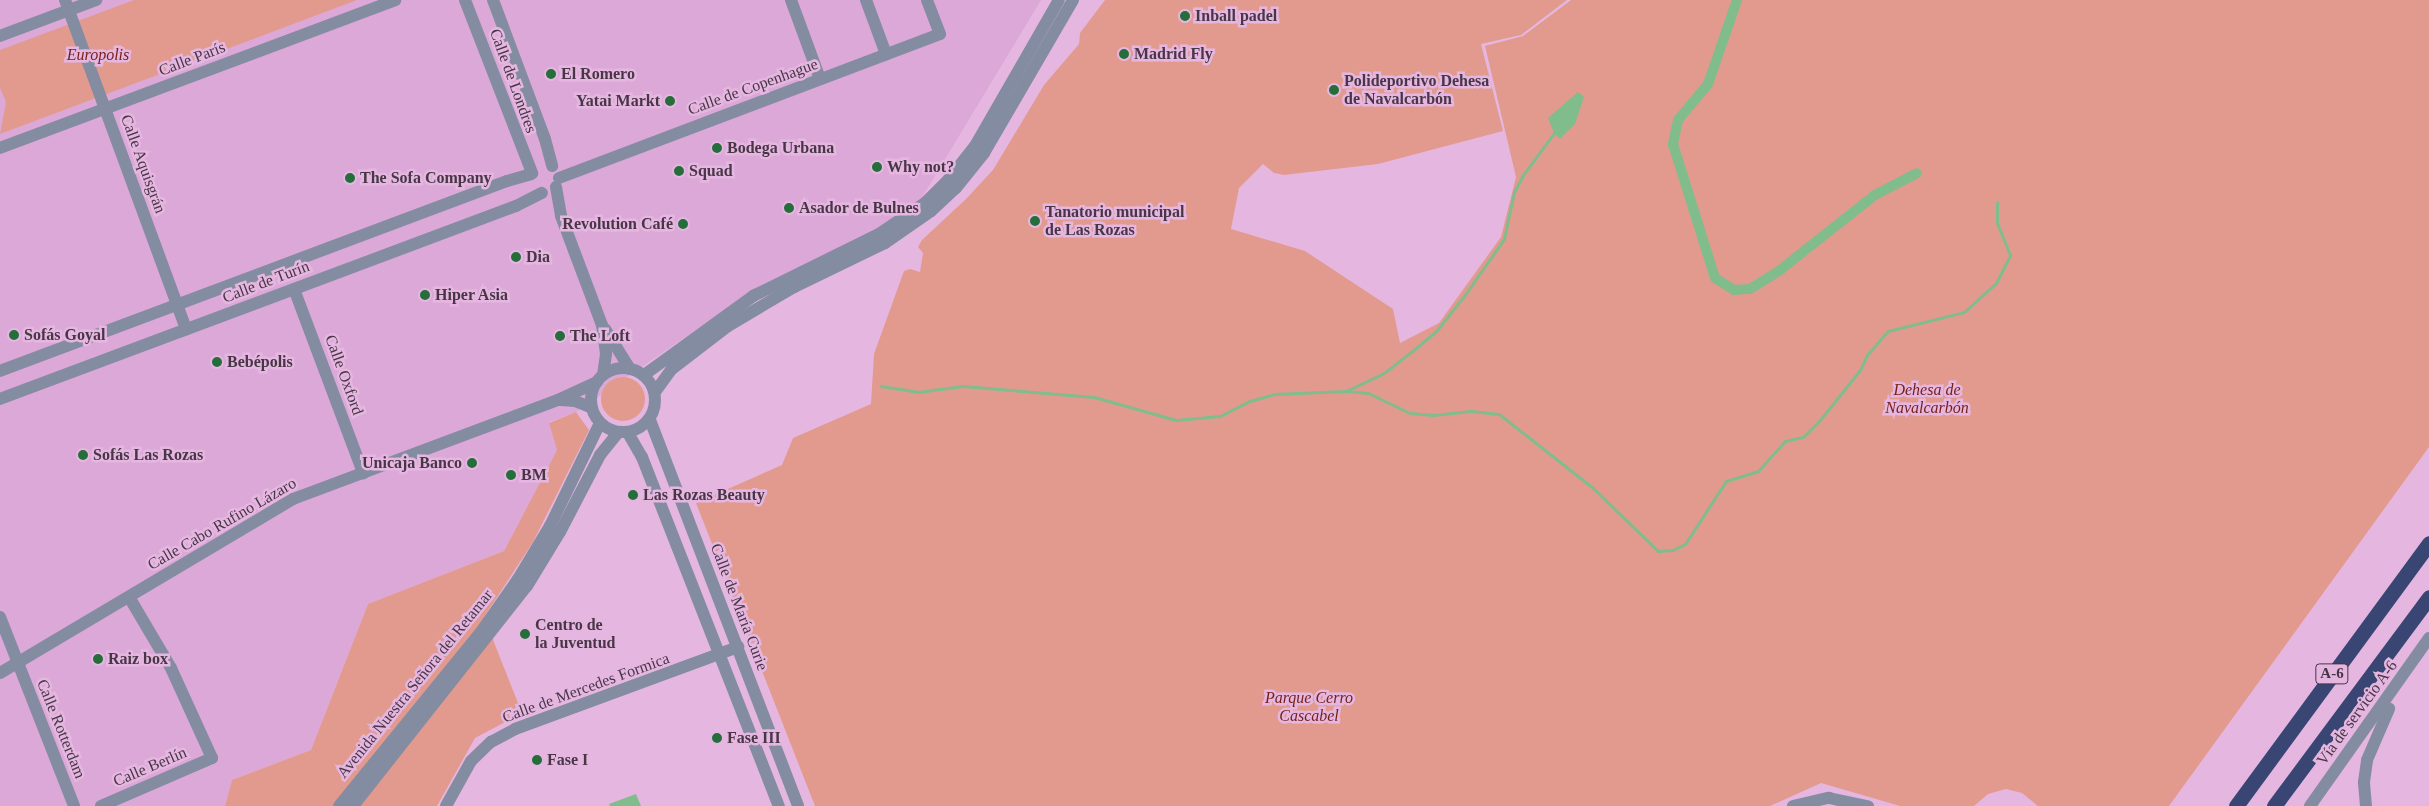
<!DOCTYPE html>
<meta charset="utf-8">
<style>
body{margin:0}
#map{position:relative;width:2429px;height:806px;overflow:hidden;background:#e5b7e0;font-family:"Times New Roman",serif}
div>[style]{position:absolute}
.built>*{inset:0;background:#dca8d7}
.green>*{inset:0;background:#e39a8e}
.round{border-radius:50%}
.water>*{inset:0;background:#81bc8c}
.stream>*{height:3px;margin:-1.5px;padding:0 1.5px;transform-origin:1.5px;border-radius:1.5px;background:#81bc8c}
.canal>*{height:10px;margin:-5px;padding:0 5px;transform-origin:5px;border-radius:5px;background:#81bc8c}
.minor>*{height:12px;margin:-6px;padding:0 6px;transform-origin:6px;border-radius:6px;background:#848ca2}
.minor>.ring{margin:-6px;padding:0;box-sizing:content-box;background:none;border:12px solid #848ca2;border-radius:50%}
.highway>*{height:15px;margin:-7.5px;padding:0 7.5px;transform-origin:7.5px;border-radius:7.5px;background:#394673}
.dots>*{width:14px;height:14px;translate:-50% -50%;box-sizing:border-box;border:2px solid #e5b7e0;border-radius:50%}
span{translate:-50% -50%;white-space:nowrap;text-align:center;line-height:1.15;-webkit-text-stroke:5px #e5b7e0;paint-order:stroke}
.shield-label span{padding:1px 4px;background:#e5b7e0;border:1px solid;border-radius:4px;-webkit-text-stroke-width:0}
.shield-label{font-size:15px;color:#483647;font-weight:700}
.poi-label{font-size:16px;color:#483647;font-weight:700}
.left{translate:0 -50%;text-align:left}
.right{translate:-100% -50%;text-align:right}
.park-label{font-size:16px;color:#751f16;font-style:italic}
.street-label{font-size:16px;color:#483647}
</style>
<div id="map">
<div class="built">
<i style="clip-path:polygon(0 0,1041px 0,915px 209px,725px 310px,576px 412px,549px 422px,557px 450px,504px 551px,368px 604px,311px 750px,232px 780px,225px 806px,0 806px)"></i>
</div>
<div class="green">
<i style="clip-path:polygon(134px 0,357px 0,0 134px,6px 102px,0 88px,0 50px)"></i>
<i style="clip-path:polygon(1105px 0,1567px 0,1521px 35px,1481px 44px,1503px 131px,1378px 164px,1284px 175px,1274px 173px,1263px 164px,1239px 188px,1231px 229px,1305px 251px,1393px 309px,1400px 343px,1439px 323px,1501px 237px,1516px 177px,1485px 46px,1523px 36px,1571px 0,2429px 0,2429px 447px,2169px 806px,2038px 806px,2022px 793px,2006px 789px,1988px 794px,1974px 806px,1900px 806px,1821px 783px,1770px 806px,815px 806px,696px 503px,782px 465px,793px 438px,871px 404px,874px 354px,904px 271px,910px 269px,920px 272px,923px 253px,918px 247px,922px 240px,966px 199px,993px 170px,1044px 85px,1079px 44px,1080px 33px)"></i>
<i class="round" style="left:601px;top:377px;width:44px;height:44px"></i>
<i style="clip-path:polygon(576px 412px,589px 430px,533px 542px,484px 617px,522px 713px,475px 738px,437px 806px,225px 806px,232px 780px,311px 750px,368px 604px,504px 551px,557px 450px,549px 423px)"></i>
</div>
<div class="water">
<i style="clip-path:polygon(1578px 92px,1584px 97px,1575px 124px,1560px 139px,1554px 133px,1548px 118px)"></i>
<i style="clip-path:polygon(636px 794px,641px 806px,610px 806px,609px 804px)"></i>
</div>
<div class="stream">
<i style="left:881px;top:386px;width:37px;rotate:9deg"></i>
<i style="left:918px;top:392px;width:45px;rotate:-7.6deg"></i>
<i style="left:963px;top:386px;width:131px;rotate:4.8deg"></i>
<i style="left:1094px;top:397px;width:85px;rotate:15.7deg"></i>
<i style="left:1176px;top:420px;width:44px;rotate:-5.2deg"></i>
<i style="left:1220px;top:416px;width:34px;rotate:-27deg"></i>
<i style="left:1250px;top:401px;width:25px;rotate:-16deg"></i>
<i style="left:1274px;top:394px;width:72px;rotate:-2.4deg"></i>
<i style="left:1346px;top:391px;width:42px;rotate:-25.3deg"></i>
<i style="left:1384px;top:373px;width:33px;rotate:-38deg"></i>
<i style="left:1410px;top:353px;width:35px;rotate:-40deg"></i>
<i style="left:1437px;top:330px;width:43px;rotate:-51.5deg"></i>
<i style="left:1464px;top:296px;width:70px;rotate:-54.9deg"></i>
<i style="left:1504px;top:239px;width:48px;rotate:-78deg"></i>
<i style="left:1514px;top:192px;width:19px;rotate:-62deg"></i>
<i style="left:1523px;top:175px;width:52px;rotate:-53.6deg"></i>
<i style="left:1346px;top:391px;width:22px;rotate:5deg"></i>
<i style="left:1368px;top:393px;width:47px;rotate:25.5deg"></i>
<i style="left:1410px;top:413px;width:23px;rotate:5deg"></i>
<i style="left:1433px;top:415px;width:38px;rotate:-6deg"></i>
<i style="left:1471px;top:411px;width:28px;rotate:6deg"></i>
<i style="left:1499px;top:414px;width:120px;rotate:38.2deg"></i>
<i style="left:1593px;top:488px;width:91px;rotate:44.1deg"></i>
<i style="left:1658px;top:551px;width:15px;rotate:-4deg"></i>
<i style="left:1673px;top:550px;width:13px;rotate:-27deg"></i>
<i style="left:1685px;top:544px;width:75px;rotate:-56.9deg"></i>
<i style="left:1726px;top:481px;width:34px;rotate:-17deg"></i>
<i style="left:1758px;top:471px;width:40px;rotate:-48deg"></i>
<i style="left:1785px;top:441px;width:18px;rotate:-13deg"></i>
<i style="left:1803px;top:437px;width:24px;rotate:-45deg"></i>
<i style="left:1820px;top:420px;width:64px;rotate:-51.3deg"></i>
<i style="left:1860px;top:370px;width:17px;rotate:-65deg"></i>
<i style="left:1867px;top:355px;width:32px;rotate:-49deg"></i>
<i style="left:1888px;top:331px;width:78px;rotate:-14deg"></i>
<i style="left:1964px;top:312px;width:43px;rotate:-42.2deg"></i>
<i style="left:1996px;top:283px;width:31px;rotate:-63deg"></i>
<i style="left:2010px;top:255px;width:35px;rotate:-112deg"></i>
<i style="left:1997px;top:222px;width:20px;rotate:-90deg"></i>
</div>
<div class="canal">
<i style="left:1737px;top:0;width:89px;rotate:109deg"></i>
<i style="left:1708px;top:84px;width:47px;rotate:129.8deg"></i>
<i style="left:1678px;top:120px;width:25px;rotate:102deg"></i>
<i style="left:1673px;top:144px;width:140px;rotate:72.6deg"></i>
<i style="left:1715px;top:278px;width:22px;rotate:32deg"></i>
<i style="left:1734px;top:290px;width:16px;rotate:-4deg"></i>
<i style="left:1750px;top:289px;width:36px;rotate:-32deg"></i>
<i style="left:1780px;top:270px;width:121px;rotate:-38.3deg"></i>
<i style="left:1875px;top:195px;width:47px;rotate:-27.6deg"></i>
</div>
<div class="minor">
<i style="left:65px;top:0;width:351px;rotate:69.8deg"></i>
<i style="left:465px;top:0;width:186px;rotate:68.8deg"></i>
<i style="left:493px;top:0;width:148px;rotate:69.5deg"></i>
<i style="left:545px;top:139px;width:28px;rotate:75deg"></i>
<i style="left:791px;top:0;width:84px;rotate:69.8deg"></i>
<i style="left:866px;top:0;width:58px;rotate:69.7deg"></i>
<i style="left:0;top:36px;width:103px;rotate:-20.6deg"></i>
<i style="left:0;top:148px;width:422px;rotate:-20.5deg"></i>
<i style="left:559px;top:178px;width:407px;rotate:-20.7deg"></i>
<i style="left:940px;top:34px;width:36px;rotate:-111deg"></i>
<i style="left:556px;top:187px;width:29px;rotate:80deg"></i>
<i style="left:561px;top:216px;width:116px;rotate:69.4deg"></i>
<i style="left:602px;top:325px;width:29px;rotate:82deg"></i>
<i style="left:606px;top:354px;width:21px;rotate:98deg"></i>
<i style="left:294px;top:289px;width:197px;rotate:69.4deg"></i>
<i style="left:605px;top:329px;width:47px;rotate:58deg"></i>
<i class="ring" style="left:591px;top:368px;width:52px;height:52px"></i>
<i style="left:0;top:371px;width:541px;rotate:-20.54deg"></i>
<i style="left:507px;top:181px;width:25px;rotate:-16deg"></i>
<i style="left:644px;top:375px;width:135px;rotate:-35.9deg"></i>
<i style="left:753px;top:296px;width:140px;rotate:-26.2deg"></i>
<i style="left:879px;top:234px;width:55px;rotate:-34deg"></i>
<i style="left:925px;top:203px;width:33px;rotate:-45deg"></i>
<i style="left:948px;top:180px;width:43px;rotate:-51.5deg"></i>
<i style="left:975px;top:146px;width:168px;rotate:-60.1deg"></i>
<i style="left:655px;top:392px;width:29px;rotate:-54deg"></i>
<i style="left:672px;top:369px;width:71px;rotate:-37.5deg"></i>
<i style="left:728px;top:326px;width:77px;rotate:-30.6deg"></i>
<i style="left:794px;top:287px;width:101px;rotate:-25.8deg"></i>
<i style="left:885px;top:243px;width:56px;rotate:-34.8deg"></i>
<i style="left:931px;top:211px;width:34px;rotate:-43deg"></i>
<i style="left:956px;top:188px;width:45px;rotate:-51.3deg"></i>
<i style="left:984px;top:153px;width:177px;rotate:-59.8deg"></i>
<i style="left:0;top:399px;width:551px;rotate:-20.51deg"></i>
<i style="left:516px;top:206px;width:29px;rotate:-27deg"></i>
<i style="left:561px;top:400px;width:14px;rotate:4deg"></i>
<i style="left:575px;top:401px;width:18px;rotate:22deg"></i>
<i style="left:650px;top:420px;width:413px;rotate:69deg"></i>
<i style="left:628px;top:433px;width:28px;rotate:60deg"></i>
<i style="left:642px;top:457px;width:375px;rotate:68.6deg"></i>
<i style="left:0;top:617px;width:203px;rotate:68.6deg"></i>
<i style="left:0;top:673px;width:341px;rotate:-30.7deg"></i>
<i style="left:293px;top:499px;width:283px;rotate:-20.5deg"></i>
<i style="left:558px;top:400px;width:43px;rotate:-24.8deg"></i>
<i style="left:101px;top:806px;width:121px;rotate:-23.4deg"></i>
<i style="left:212px;top:758px;width:99px;rotate:-114.5deg"></i>
<i style="left:171px;top:668px;width:82px;rotate:-120.6deg"></i>
<i style="left:339px;top:806px;width:225px;rotate:-50.8deg"></i>
<i style="left:481px;top:632px;width:65px;rotate:-55.1deg"></i>
<i style="left:518px;top:579px;width:62px;rotate:-58.9deg"></i>
<i style="left:550px;top:526px;width:114px;rotate:-64.1deg"></i>
<i style="left:353px;top:806px;width:280px;rotate:-51.7deg"></i>
<i style="left:527px;top:586px;width:63px;rotate:-58.6deg"></i>
<i style="left:560px;top:532px;width:87px;rotate:-62.5deg"></i>
<i style="left:600px;top:455px;width:28px;rotate:-51deg"></i>
<i style="left:446px;top:806px;width:51px;rotate:-60.9deg"></i>
<i style="left:471px;top:761px;width:28px;rotate:-44deg"></i>
<i style="left:491px;top:742px;width:27px;rotate:-28deg"></i>
<i style="left:515px;top:729px;width:238px;rotate:-20.2deg"></i>
<i style="left:1793px;top:806px;width:37px;rotate:-13deg"></i>
<i style="left:1829px;top:798px;width:40px;rotate:12deg"></i>
<i style="left:2310px;top:806px;width:206px;rotate:-54.7deg"></i>
<i style="left:2366px;top:806px;width:24px;rotate:-95deg"></i>
<i style="left:2364px;top:782px;width:22px;rotate:-82deg"></i>
<i style="left:2367px;top:760px;width:56px;rotate:-66.7deg"></i>
</div>
<div class="highway">
<i style="left:2236px;top:806px;width:326px;rotate:-53.7deg"></i>
<i style="left:2274px;top:806px;width:260px;rotate:-53.4deg"></i>
</div>
<div class="dots">
<i style="left:1185px;top:16px;background:#256d3a"></i>
<i style="left:1124px;top:54px;background:#256d3a"></i>
<i style="left:551px;top:74px;background:#256d3a"></i>
<i style="left:1334px;top:90px;background:#256d3a"></i>
<i style="left:670px;top:101px;background:#256d3a"></i>
<i style="left:717px;top:148px;background:#256d3a"></i>
<i style="left:877px;top:167px;background:#256d3a"></i>
<i style="left:679px;top:171px;background:#256d3a"></i>
<i style="left:350px;top:178px;background:#256d3a"></i>
<i style="left:789px;top:208px;background:#256d3a"></i>
<i style="left:1035px;top:221px;background:#256d3a"></i>
<i style="left:683px;top:224px;background:#256d3a"></i>
<i style="left:516px;top:257px;background:#256d3a"></i>
<i style="left:425px;top:295px;background:#256d3a"></i>
<i style="left:14px;top:335px;background:#256d3a"></i>
<i style="left:560px;top:336px;background:#256d3a"></i>
<i style="left:217px;top:362px;background:#256d3a"></i>
<i style="left:83px;top:455px;background:#256d3a"></i>
<i style="left:472px;top:463px;background:#256d3a"></i>
<i style="left:511px;top:475px;background:#256d3a"></i>
<i style="left:633px;top:495px;background:#256d3a"></i>
<i style="left:525px;top:634px;background:#256d3a"></i>
<i style="left:98px;top:659px;background:#256d3a"></i>
<i style="left:717px;top:738px;background:#256d3a"></i>
<i style="left:537px;top:760px;background:#256d3a"></i>
</div>
<div class="shield-label">
<span style="left:2332px;top:674px">A-6</span>
</div>
<div class="poi-label">
<span class="left" style="left:1195px;top:16px">Inball padel</span>
<span class="left" style="left:1134px;top:54px">Madrid Fly</span>
<span class="left" style="left:561px;top:74px">El Romero</span>
<span class="left" style="left:1344px;top:90px">Polideportivo Dehesa<br>de Navalcarbón</span>
<span class="right" style="left:660px;top:101px">Yatai Markt</span>
<span class="left" style="left:727px;top:148px">Bodega Urbana</span>
<span class="left" style="left:887px;top:167px">Why not?</span>
<span class="left" style="left:689px;top:171px">Squad</span>
<span class="left" style="left:360px;top:178px">The Sofa Company</span>
<span class="left" style="left:799px;top:208px">Asador de Bulnes</span>
<span class="left" style="left:1045px;top:221px">Tanatorio municipal<br>de Las Rozas</span>
<span class="right" style="left:673px;top:224px">Revolution Café</span>
<span class="left" style="left:526px;top:257px">Dia</span>
<span class="left" style="left:435px;top:295px">Hiper Asia</span>
<span class="left" style="left:24px;top:335px">Sofás Goyal</span>
<span class="left" style="left:570px;top:336px">The Loft</span>
<span class="left" style="left:227px;top:362px">Bebépolis</span>
<span class="left" style="left:93px;top:455px">Sofás Las Rozas</span>
<span class="right" style="left:462px;top:463px">Unicaja Banco</span>
<span class="left" style="left:521px;top:475px">BM</span>
<span class="left" style="left:643px;top:495px">Las Rozas Beauty</span>
<span class="left" style="left:535px;top:634px">Centro de<br>la Juventud</span>
<span class="left" style="left:108px;top:659px">Raiz box</span>
<span class="left" style="left:727px;top:738px">Fase III</span>
<span class="left" style="left:547px;top:760px">Fase I</span>
</div>
<div class="park-label">
<span style="left:98px;top:55px">Europolis</span>
<span style="left:1927px;top:399px">Dehesa de<br>Navalcarbón</span>
<span style="left:1309px;top:707px">Parque Cerro<br>Cascabel</span>
</div>
<div class="street-label">
<span style="left:192px;top:59px;rotate:-21deg">Calle París</span>
<span style="left:513px;top:81px;rotate:70deg">Calle de Londres</span>
<span style="left:753px;top:87px;rotate:-20deg">Calle de Copenhague</span>
<span style="left:143px;top:164px;rotate:70deg">Calle Aquisgrán</span>
<span style="left:266px;top:282px;rotate:-21deg">Calle de Turín</span>
<span style="left:344px;top:375px;rotate:70deg">Calle Oxford</span>
<span style="left:222px;top:524px;rotate:-30deg">Calle Cabo Rufino Lázaro</span>
<span style="left:739px;top:607px;rotate:69deg">Calle de María Curie</span>
<span style="left:415px;top:684px;rotate:-51deg">Avenida Nuestra Señora del Retamar</span>
<span style="left:586px;top:688px;rotate:-20deg">Calle de Mercedes Formica</span>
<span style="left:2357px;top:713px;rotate:-54deg">Vía de servicio A-6</span>
<span style="left:61px;top:729px;rotate:68deg">Calle Rotterdam</span>
<span style="left:150px;top:767px;rotate:-23deg">Calle Berlín</span>
</div>
</div>
